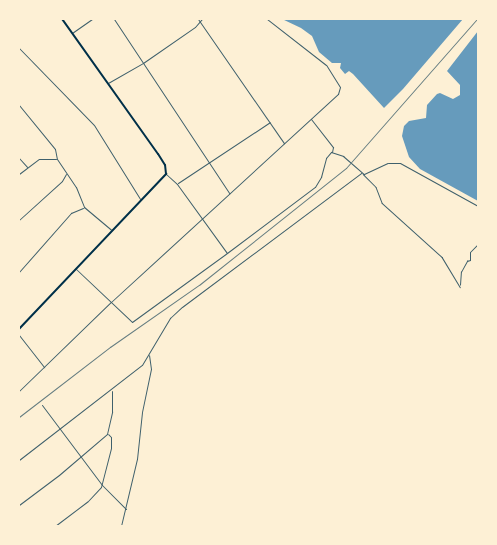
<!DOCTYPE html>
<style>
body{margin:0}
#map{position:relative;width:497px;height:545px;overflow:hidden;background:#fdf0d5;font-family:Commissioner,sans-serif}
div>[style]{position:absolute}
.water>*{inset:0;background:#669bbc}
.service>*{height:0.5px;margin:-0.25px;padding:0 0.25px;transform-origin:0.25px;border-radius:0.25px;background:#3f606c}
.minor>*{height:1px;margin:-0.5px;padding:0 0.5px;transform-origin:0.5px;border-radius:0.5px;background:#3f606c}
.tertiary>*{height:1px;margin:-0.5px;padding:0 0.5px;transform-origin:0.5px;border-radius:0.5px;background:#3f606c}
.secondary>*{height:2px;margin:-1px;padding:0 1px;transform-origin:1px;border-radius:1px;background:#003049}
.rail>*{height:1px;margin:-0.5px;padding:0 0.5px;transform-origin:0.5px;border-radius:0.5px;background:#657d81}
span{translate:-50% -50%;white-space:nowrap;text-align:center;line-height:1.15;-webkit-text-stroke:4px #fdf0d5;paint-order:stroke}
.frame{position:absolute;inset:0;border:20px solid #fdf0d5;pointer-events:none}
</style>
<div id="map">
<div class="water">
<i style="clip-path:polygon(282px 19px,463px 19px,403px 89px,384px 108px,353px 74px,349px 71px,345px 74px,340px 68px,341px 63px,332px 63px,319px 52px,312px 36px,301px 28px)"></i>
<i style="clip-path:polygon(478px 31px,478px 201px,420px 169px,409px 157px,402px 136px,404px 126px,409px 121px,426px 118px,427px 105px,437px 94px,440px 93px,453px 99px,460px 95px,460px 85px,447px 71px)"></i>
</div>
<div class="service">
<i style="left:363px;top:174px;width:18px;rotate:45deg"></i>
<i style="left:376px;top:187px;width:17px;rotate:69deg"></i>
<i style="left:382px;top:203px;width:81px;rotate:42deg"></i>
<i style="left:442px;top:257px;width:35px;rotate:59deg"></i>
<i style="left:460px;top:285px;width:13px;rotate:-86deg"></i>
<i style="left:461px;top:272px;width:13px;rotate:-61deg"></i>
<i style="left:467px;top:261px;width:3px;rotate:-18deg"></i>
</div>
<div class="minor">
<i style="left:114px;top:19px;width:209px;rotate:56.5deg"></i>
<i style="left:198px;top:19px;width:151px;rotate:55.3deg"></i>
<i style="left:72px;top:33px;width:24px;rotate:-35deg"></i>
<i style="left:19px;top:48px;width:107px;rotate:45.8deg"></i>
<i style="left:94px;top:125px;width:87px;rotate:58.1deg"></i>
<i style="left:108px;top:83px;width:40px;rotate:-29.7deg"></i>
<i style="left:143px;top:63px;width:63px;rotate:-34.7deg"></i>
<i style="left:195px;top:27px;width:11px;rotate:-49deg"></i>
<i style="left:19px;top:105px;width:57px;rotate:50.7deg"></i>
<i style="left:55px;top:149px;width:10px;rotate:79deg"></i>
<i style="left:57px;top:159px;width:34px;rotate:56deg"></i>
<i style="left:76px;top:187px;width:22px;rotate:68deg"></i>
<i style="left:84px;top:207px;width:35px;rotate:40deg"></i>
<i style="left:311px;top:119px;width:36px;rotate:52deg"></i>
<i style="left:333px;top:147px;width:5px;rotate:101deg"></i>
<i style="left:19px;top:158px;width:12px;rotate:48deg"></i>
<i style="left:19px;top:174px;width:25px;rotate:-37deg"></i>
<i style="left:39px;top:159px;width:17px"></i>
<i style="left:178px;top:183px;width:110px;rotate:-33.5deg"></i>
<i style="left:19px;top:220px;width:58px;rotate:-42.2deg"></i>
<i style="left:62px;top:181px;width:8px;rotate:-60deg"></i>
<i style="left:470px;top:260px;width:8px;rotate:-90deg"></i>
<i style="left:470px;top:252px;width:11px;rotate:-45deg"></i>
<i style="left:76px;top:269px;width:77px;rotate:43.4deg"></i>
<i style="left:132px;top:322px;width:117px;rotate:-36deg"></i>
<i style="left:19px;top:272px;width:79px;rotate:-48.6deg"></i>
<i style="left:71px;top:213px;width:13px;rotate:-23deg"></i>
<i style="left:19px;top:335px;width:41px;rotate:52deg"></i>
<i style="left:19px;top:391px;width:128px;rotate:-44.1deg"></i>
<i style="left:111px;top:302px;width:308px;rotate:-42.5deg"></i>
<i style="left:338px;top:94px;width:7px;rotate:-74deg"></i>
<i style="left:340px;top:87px;width:26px;rotate:-122deg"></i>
<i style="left:326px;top:65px;width:75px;rotate:-142.1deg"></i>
<i style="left:42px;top:405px;width:100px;rotate:53.1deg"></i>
<i style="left:102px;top:485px;width:34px;rotate:45deg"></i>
<i style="left:19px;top:460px;width:155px;rotate:-37.7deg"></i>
<i style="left:142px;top:365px;width:55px;rotate:-59.2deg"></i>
<i style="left:170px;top:318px;width:16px;rotate:-43deg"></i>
<i style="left:182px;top:307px;width:224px;rotate:-36.8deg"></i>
<i style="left:19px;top:505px;width:50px;rotate:-36.9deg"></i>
<i style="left:59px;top:475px;width:63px;rotate:-40.5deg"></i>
<i style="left:107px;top:434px;width:23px;rotate:-77deg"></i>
<i style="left:112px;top:412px;width:21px;rotate:-90deg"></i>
<i style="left:55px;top:526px;width:41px;rotate:-37.1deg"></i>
<i style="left:88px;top:501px;width:19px;rotate:-47deg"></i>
<i style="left:101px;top:487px;width:40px;rotate:-75.6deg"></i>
<i style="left:111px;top:448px;width:11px;rotate:-90deg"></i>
<i style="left:111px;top:437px;width:4px;rotate:-135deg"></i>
<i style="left:121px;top:526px;width:69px;rotate:-76.6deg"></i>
<i style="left:137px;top:459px;width:47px;rotate:-83.9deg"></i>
<i style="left:142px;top:412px;width:44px;rotate:-78.2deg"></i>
<i style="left:151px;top:369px;width:14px;rotate:-98deg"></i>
</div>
<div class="tertiary">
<i style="left:166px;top:174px;width:15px;rotate:42deg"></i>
<i style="left:177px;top:184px;width:85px;rotate:54.1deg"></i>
<i style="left:227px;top:253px;width:110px;rotate:-36.9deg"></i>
<i style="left:315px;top:187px;width:12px;rotate:-59deg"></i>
<i style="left:321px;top:177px;width:20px;rotate:-75deg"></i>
<i style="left:326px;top:158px;width:8px;rotate:-50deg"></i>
<i style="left:331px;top:152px;width:13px;rotate:18deg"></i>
<i style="left:343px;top:156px;width:28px;rotate:41deg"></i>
<i style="left:364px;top:174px;width:26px;rotate:-25deg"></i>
<i style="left:388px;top:163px;width:12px"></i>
<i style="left:400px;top:163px;width:89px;rotate:28.9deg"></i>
</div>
<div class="secondary">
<i style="left:19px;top:329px;width:214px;rotate:-46.5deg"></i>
<i style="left:166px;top:174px;width:9px;rotate:-96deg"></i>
<i style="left:165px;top:165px;width:13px;rotate:-122deg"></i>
<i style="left:158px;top:154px;width:166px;rotate:-125.4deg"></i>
</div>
<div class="rail">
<i style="left:19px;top:417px;width:115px;rotate:-37.6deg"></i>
<i style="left:110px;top:347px;width:108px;rotate:-34.9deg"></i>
<i style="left:199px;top:285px;width:188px;rotate:-38.5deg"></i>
<i style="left:346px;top:168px;width:198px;rotate:-48.7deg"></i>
</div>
<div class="frame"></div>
</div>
